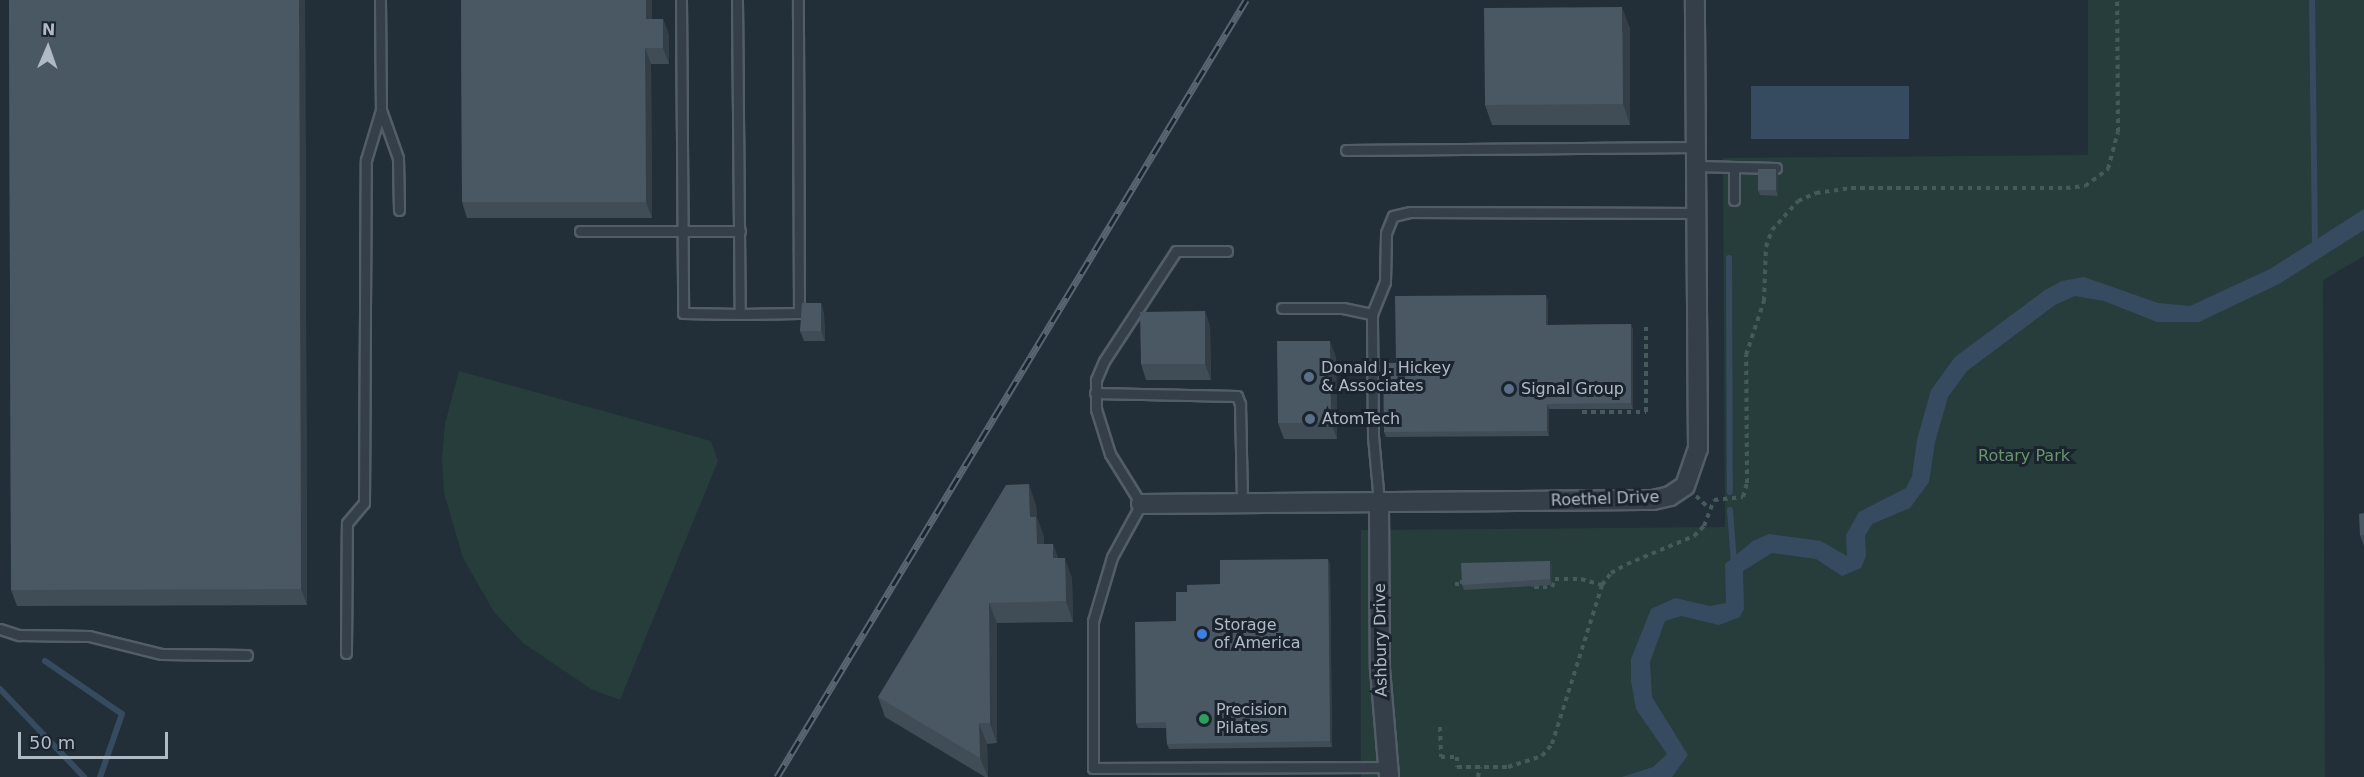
<!DOCTYPE html>
<style>
body{margin:0}
#map{position:relative;width:2364px;height:777px;overflow:hidden;background:#222e38;font-family:"DejaVu Sans",sans-serif}
div>[style]{position:absolute}
.green>*{inset:0;background:#273d3c}
.water>*{inset:0;background:#364b5f}
.stream>*{height:6px;margin:-3px;padding:0 3px;transform-origin:3px;border-radius:3px;background:#364b5f}
.path>*{height:4px;margin-top:-2px;transform-origin:0;background:repeating-linear-gradient(90deg,#455a5b 0 4.5px,transparent 0 9px)}
.roads{filter:drop-shadow(2px 0 #535d67) drop-shadow(-2px 0 #535d67) drop-shadow(0 2px #535d67) drop-shadow(0 -2px #535d67)}
.lane>*{height:9px;margin:-4.5px;padding:0 4.5px;transform-origin:4.5px;border-radius:4.5px;background:#353f49}
.street>*{height:18px;margin:-9px;padding:0 9px;transform-origin:9px;border-radius:9px;background:#353f49}
.rail>*{height:7px;margin-top:-3.5px;transform-origin:0;background:repeating-linear-gradient(90deg,#1b242e 0 14px,#596672 0 28px);box-sizing:border-box;border-block:2px solid #596672}
.wall>*{inset:0;background:#404c56}
.shaded-wall>*{inset:0;background:#343e46}
.building>*{inset:0;background:#4a5864}
.dots>*{width:16px;height:16px;translate:-50% -50%;box-sizing:border-box;border:3px solid #1b242e;border-radius:50%}
span{translate:-50% -50%;white-space:nowrap;text-align:center;line-height:1.15;-webkit-text-stroke:6px #1b242e;paint-order:stroke}
.poi-label{font-size:16px;color:#b0bac5}
.left{translate:0 -50%;text-align:left}
.park-label{font-size:16px;color:#68956e}
.street-label{font-size:16px;color:#b0bac5}
.north{position:absolute;left:18px;top:18px;width:60px;height:60px;-webkit-text-stroke:4px #1b242e;paint-order:stroke;rotate:2deg;font-size:16px;font-weight:700;line-height:24px;text-align:center;color:#b0bac5}
.north::after{content:'';display:block;margin:auto;width:21px;height:27px;background:#b0bac5;clip-path:polygon(50% 0,100% 100%,50% 72%,0 100%)}
.scale{position:absolute;left:18px;top:732px;width:150px;height:27px;box-sizing:border-box;border:3px solid #b0bac5;border-top:0;padding-left:8px;font-size:18px;line-height:21px;white-space:nowrap;color:#b0bac5;-webkit-text-stroke:4px #1b242e;paint-order:stroke}
</style>
<div id="map">
<div class="green">
<i style="clip-path:polygon(2088px 0,2364px 0,2364px 256px,2323px 280px,2325px 777px,1361px 777px,1361px 530px,1725px 527px,1723px 158px,2088px 155px)"></i>
<i style="clip-path:polygon(459px 371px,711px 441px,718px 461px,620px 700px,591px 689px,523px 643px,494px 612px,463px 558px,444px 493px,442px 458px,445px 424px)"></i>
</div>
<div class="water">
<i style="clip-path:polygon(1751px 86px,1909px 86px,1909px 139px,1751px 139px)"></i>
<i style="clip-path:polygon(2364px 209px,2364px 230px,2279px 284px,2199px 322px,2157px 322px,2104px 301px,2075px 296px,2055px 305px,1967px 371px,1948px 397px,1935px 442px,1929px 482px,1910px 508px,1872px 524px,1865px 536px,1866px 556px,1861px 568px,1842px 576px,1816px 559px,1772px 553px,1743px 571px,1744px 609px,1740px 617px,1719px 625px,1681px 616px,1665px 621px,1650px 662px,1652px 697px,1688px 755px,1672px 777px,1622px 777px,1653px 767px,1667px 754px,1636px 709px,1631px 681px,1631px 659px,1651px 609px,1675px 598px,1710px 606px,1726px 603px,1725px 564px,1753px 541px,1769px 534px,1821px 541px,1847px 556px,1846px 535px,1859px 512px,1906px 488px,1912px 476px,1917px 440px,1931px 390px,1955px 357px,2045px 290px,2062px 281px,2084px 277px,2158px 303px,2190px 306px,2270px 269px)"></i>
</div>
<div class="stream">
<i style="left:2312px;top:0;width:245px;rotate:89.3deg"></i>
<i style="left:1729px;top:258px;width:234px;rotate:89.8deg"></i>
<i style="left:1730px;top:510px;width:53px;rotate:85.7deg"></i>
<i style="left:45px;top:661px;width:93px;rotate:34.5deg"></i>
<i style="left:122px;top:714px;width:67px;rotate:109.2deg"></i>
<i style="left:0;top:689px;width:122px;rotate:46.3deg"></i>
</div>
<div class="path">
<i style="left:1582px;top:412px;width:64px"></i>
<i style="left:1646px;top:412px;width:86px;rotate:-90deg"></i>
<i style="left:1696px;top:496px;width:18px;rotate:43deg"></i>
<i style="left:1532px;top:582px;width:5px;rotate:68deg"></i>
<i style="left:1534px;top:587px;width:18px"></i>
<i style="left:1552px;top:587px;width:9px;rotate:-69deg"></i>
<i style="left:1555px;top:579px;width:26px"></i>
<i style="left:1581px;top:579px;width:22px;rotate:16deg"></i>
<i style="left:1455px;top:584px;width:7px"></i>
<i style="left:1462px;top:584px;width:5px;rotate:-90deg"></i>
<i style="left:1440px;top:727px;width:30px;rotate:88deg"></i>
<i style="left:1441px;top:757px;width:16px"></i>
<i style="left:1457px;top:757px;width:10px;rotate:90deg"></i>
<i style="left:1457px;top:767px;width:51px"></i>
<i style="left:1508px;top:767px;width:36px;rotate:-18deg"></i>
<i style="left:1542px;top:756px;width:16px;rotate:-50deg"></i>
<i style="left:1552px;top:744px;width:167px;rotate:-72.5deg"></i>
<i style="left:1602px;top:585px;width:15px;rotate:-53deg"></i>
<i style="left:1611px;top:573px;width:18px;rotate:-29deg"></i>
<i style="left:1627px;top:564px;width:73px;rotate:-22.7deg"></i>
<i style="left:1694px;top:536px;width:14px;rotate:-45deg"></i>
<i style="left:1704px;top:526px;width:28px;rotate:-69deg"></i>
<i style="left:1714px;top:500px;width:29px;rotate:-6deg"></i>
<i style="left:1743px;top:497px;width:15px;rotate:-74deg"></i>
<i style="left:1747px;top:483px;width:128px;rotate:-90.4deg"></i>
<i style="left:1746px;top:355px;width:57px;rotate:-71.6deg"></i>
<i style="left:1764px;top:301px;width:54px;rotate:-87.9deg"></i>
<i style="left:1766px;top:247px;width:18px;rotate:-71deg"></i>
<i style="left:1772px;top:230px;width:39px;rotate:-48deg"></i>
<i style="left:1798px;top:201px;width:20px;rotate:-24deg"></i>
<i style="left:1816px;top:193px;width:35px;rotate:-8deg"></i>
<i style="left:1851px;top:188px;width:215px"></i>
<i style="left:2066px;top:188px;width:19px;rotate:-6deg"></i>
<i style="left:2085px;top:186px;width:29px;rotate:-36deg"></i>
<i style="left:2108px;top:169px;width:38px;rotate:-75deg"></i>
<i style="left:2118px;top:132px;width:132px;rotate:-90.4deg"></i>
<i style="left:1478px;top:777px;width:10px;rotate:-79deg"></i>
</div>
<div class="roads">
<div class="lane">
<i style="left:380px;top:0;width:110px;rotate:89.5deg"></i>
<i style="left:381px;top:110px;width:51px;rotate:70.5deg"></i>
<i style="left:398px;top:158px;width:52px;rotate:88.9deg"></i>
<i style="left:681px;top:0;width:313px;rotate:89.6deg"></i>
<i style="left:683px;top:313px;width:57px;rotate:1deg"></i>
<i style="left:740px;top:314px;width:59px;rotate:-1deg"></i>
<i style="left:799px;top:313px;width:313px;rotate:-90.2deg"></i>
<i style="left:737px;top:0;width:314px;rotate:89.5deg"></i>
<i style="left:1346px;top:150px;width:350px;rotate:-0.5deg"></i>
<i style="left:1696px;top:166px;width:80px;rotate:1.4deg"></i>
<i style="left:1734px;top:200px;width:33px;rotate:-90deg"></i>
<i style="left:580px;top:231px;width:160px"></i>
<i style="left:1227px;top:251px;width:51px;rotate:180deg"></i>
<i style="left:1176px;top:251px;width:131px;rotate:123.2deg"></i>
<i style="left:1104px;top:361px;width:21px;rotate:113deg"></i>
<i style="left:1096px;top:380px;width:29px;rotate:90deg"></i>
<i style="left:1096px;top:409px;width:47px;rotate:72.7deg"></i>
<i style="left:1110px;top:454px;width:59px;rotate:58.2deg"></i>
<i style="left:1141px;top:504px;width:60px;rotate:118.7deg"></i>
<i style="left:1112px;top:557px;width:67px;rotate:106.5deg"></i>
<i style="left:1093px;top:621px;width:147px;rotate:90deg"></i>
<i style="left:1093px;top:768px;width:295px;rotate:-0.2deg"></i>
<i style="left:1282px;top:308px;width:61px"></i>
<i style="left:1343px;top:308px;width:30px;rotate:12deg"></i>
<i style="left:1095px;top:393px;width:142px;rotate:1.2deg"></i>
<i style="left:1237px;top:396px;width:9px;rotate:69deg"></i>
<i style="left:1240px;top:404px;width:99px;rotate:88.8deg"></i>
<i style="left:1379px;top:502px;width:66px;rotate:-95.2deg"></i>
<i style="left:1373px;top:436px;width:122px;rotate:-90.5deg"></i>
<i style="left:1372px;top:314px;width:35px;rotate:-68deg"></i>
<i style="left:1385px;top:282px;width:49px;rotate:-88.8deg"></i>
<i style="left:1386px;top:233px;width:18px;rotate:-68deg"></i>
<i style="left:1393px;top:216px;width:18px;rotate:-13deg"></i>
<i style="left:1411px;top:212px;width:285px;rotate:0.2deg"></i>
<i style="left:0;top:629px;width:20px;rotate:18deg"></i>
<i style="left:19px;top:635px;width:70px;rotate:0.8deg"></i>
<i style="left:89px;top:636px;width:75px;rotate:13.9deg"></i>
<i style="left:162px;top:654px;width:85px;rotate:0.7deg"></i>
<i style="left:346px;top:653px;width:130px;rotate:-89.6deg"></i>
<i style="left:347px;top:523px;width:26px;rotate:-50deg"></i>
<i style="left:364px;top:503px;width:343px;rotate:-89.7deg"></i>
<i style="left:366px;top:160px;width:52px;rotate:-73.3deg"></i>
</div>
<div class="street">
<i style="left:1379px;top:502px;width:167px;rotate:89.7deg"></i>
<i style="left:1380px;top:669px;width:108px;rotate:85.2deg"></i>
<i style="left:1141px;top:504px;width:512px;rotate:-0.45deg"></i>
<i style="left:1653px;top:500px;width:17px;rotate:-13deg"></i>
<i style="left:1670px;top:496px;width:18px;rotate:-34deg"></i>
<i style="left:1685px;top:486px;width:39px;rotate:-71deg"></i>
<i style="left:1698px;top:449px;width:449px;rotate:-90.4deg"></i>
</div>
</div>
<div class="rail">
<i style="left:777px;top:777px;width:908px;rotate:-58.88deg"></i>
</div>
<div class="wall">
<i style="clip-path:polygon(9px 0,305px 0,307px 605px,17px 606px,11px 590px)"></i>
<i style="clip-path:polygon(461px 0,652px 0,652px 19px,663px 19px,669px 35px,669px 64px,651px 64px,652px 218px,467px 218px,462px 202px)"></i>
<i style="clip-path:polygon(1630px 28px,1630px 125px,1492px 125px,1485px 105px)"></i>
<i style="clip-path:polygon(1776px 169px,1778px 174px,1778px 196px,1760px 195px,1758px 190px)"></i>
<i style="clip-path:polygon(1548px 300px,1548px 325px,1631px 324px,1633px 330px,1633px 409px,1549px 409px,1549px 436px,1386px 437px,1384px 432px,1396px 363px)"></i>
<i style="clip-path:polygon(821px 303px,824px 314px,825px 341px,804px 341px,800px 331px)"></i>
<i style="clip-path:polygon(1205px 311px,1210px 327px,1211px 380px,1146px 380px,1141px 364px)"></i>
<i style="clip-path:polygon(1336px 357px,1337px 439px,1284px 439px,1278px 423px)"></i>
<i style="clip-path:polygon(1036px 505px,1037px 518px,1044px 537px,1044px 544px,1053px 544px,1058px 558px,1072px 578px,1073px 622px,997px 623px,997px 743px,987px 744px,988px 777px,985px 777px,885px 717px,878px 697px)"></i>
<i style="clip-path:polygon(2364px 513px,2364px 546px,2360px 535px)"></i>
<i style="clip-path:polygon(1328px 559px,1330px 564px,1332px 747px,1169px 749px,1167px 744px,1166px 728px,1138px 728px,1136px 723px,1187px 592px)"></i>
<i style="clip-path:polygon(1550px 561px,1552px 566px,1552px 585px,1464px 590px,1462px 585px)"></i>
</div>
<div class="shaded-wall">
<i style="clip-path:polygon(299px 0,305px 0,307px 605px,301px 589px)"></i>
<i style="clip-path:polygon(646px 0,652px 0,652px 35px,646px 19px)"></i>
<i style="clip-path:polygon(1622px 7px,1630px 28px,1630px 125px,1623px 104px)"></i>
<i style="clip-path:polygon(663px 19px,669px 35px,669px 64px,663px 48px)"></i>
<i style="clip-path:polygon(645px 48px,651px 64px,652px 218px,646px 202px)"></i>
<i style="clip-path:polygon(1776px 169px,1778px 174px,1778px 196px,1776px 190px)"></i>
<i style="clip-path:polygon(1546px 295px,1548px 300px,1548px 330px,1546px 325px)"></i>
<i style="clip-path:polygon(821px 303px,824px 314px,825px 341px,821px 331px)"></i>
<i style="clip-path:polygon(1205px 311px,1210px 327px,1211px 380px,1205px 364px)"></i>
<i style="clip-path:polygon(1631px 324px,1633px 330px,1633px 409px,1631px 403px)"></i>
<i style="clip-path:polygon(1330px 341px,1336px 357px,1337px 439px,1331px 423px)"></i>
<i style="clip-path:polygon(1547px 404px,1549px 409px,1549px 436px,1547px 431px)"></i>
<i style="clip-path:polygon(1029px 484px,1036px 505px,1037px 518px,1044px 537px,1044px 565px,1037px 544px,1030px 517px)"></i>
<i style="clip-path:polygon(1053px 544px,1060px 564px,1053px 558px)"></i>
<i style="clip-path:polygon(1065px 558px,1072px 578px,1073px 622px,1066px 601px)"></i>
<i style="clip-path:polygon(1328px 559px,1330px 564px,1332px 747px,1330px 741px)"></i>
<i style="clip-path:polygon(1550px 561px,1552px 566px,1552px 585px,1550px 579px)"></i>
<i style="clip-path:polygon(989px 603px,997px 623px,997px 743px,990px 723px)"></i>
<i style="clip-path:polygon(979px 723px,987px 744px,988px 777px,980px 758px)"></i>
</div>
<div class="building">
<i style="clip-path:polygon(9px 0,299px 0,301px 589px,11px 590px)"></i>
<i style="clip-path:polygon(461px 0,646px 0,646px 19px,663px 19px,663px 48px,645px 48px,646px 202px,462px 202px)"></i>
<i style="clip-path:polygon(1622px 7px,1623px 104px,1485px 105px,1484px 8px)"></i>
<i style="clip-path:polygon(1758px 169px,1776px 169px,1776px 190px,1758px 190px)"></i>
<i style="clip-path:polygon(1546px 295px,1546px 325px,1631px 324px,1631px 403px,1547px 404px,1547px 431px,1384px 432px,1383px 363px,1396px 363px,1395px 296px)"></i>
<i style="clip-path:polygon(802px 303px,821px 303px,821px 331px,800px 331px)"></i>
<i style="clip-path:polygon(1205px 311px,1205px 364px,1141px 364px,1140px 312px)"></i>
<i style="clip-path:polygon(1277px 341px,1330px 341px,1331px 423px,1278px 423px)"></i>
<i style="clip-path:polygon(1029px 484px,1030px 517px,1036px 517px,1037px 544px,1053px 544px,1053px 558px,1065px 558px,1066px 601px,989px 603px,990px 723px,979px 723px,980px 758px,878px 697px,1006px 485px)"></i>
<i style="clip-path:polygon(2364px 513px,2364px 535px,2360px 535px,2359px 514px)"></i>
<i style="clip-path:polygon(1328px 559px,1330px 741px,1167px 744px,1166px 722px,1136px 723px,1135px 622px,1176px 621px,1176px 592px,1187px 592px,1187px 585px,1220px 584px,1220px 560px)"></i>
<i style="clip-path:polygon(1550px 561px,1550px 579px,1462px 585px,1461px 563px)"></i>
</div>
<div class="dots">
<i style="left:1309px;top:377px;background:#5c6f8a"></i>
<i style="left:1509px;top:389px;background:#5c6f8a"></i>
<i style="left:1310px;top:419px;background:#5c6f8a"></i>
<i style="left:1202px;top:634px;background:#3f7fe0"></i>
<i style="left:1204px;top:719px;background:#2e9e5b"></i>
</div>
<div class="poi-label">
<span class="left" style="left:1321px;top:377px">Donald J. Hickey<br>&amp; Associates</span>
<span class="left" style="left:1521px;top:389px">Signal Group</span>
<span class="left" style="left:1322px;top:419px">AtomTech</span>
<span class="left" style="left:1214px;top:634px">Storage<br>of America</span>
<span class="left" style="left:1216px;top:719px">Precision<br>Pilates</span>
</div>
<div class="park-label">
<span style="left:2024px;top:456px">Rotary Park</span>
</div>
<div class="street-label">
<span style="left:1605px;top:499px;rotate:-2deg">Roethel Drive</span>
<span style="left:1381px;top:640px;rotate:-91deg">Ashbury Drive</span>
</div>
<div class="north">N</div>
<div class="scale">50 m</div>
</div>
